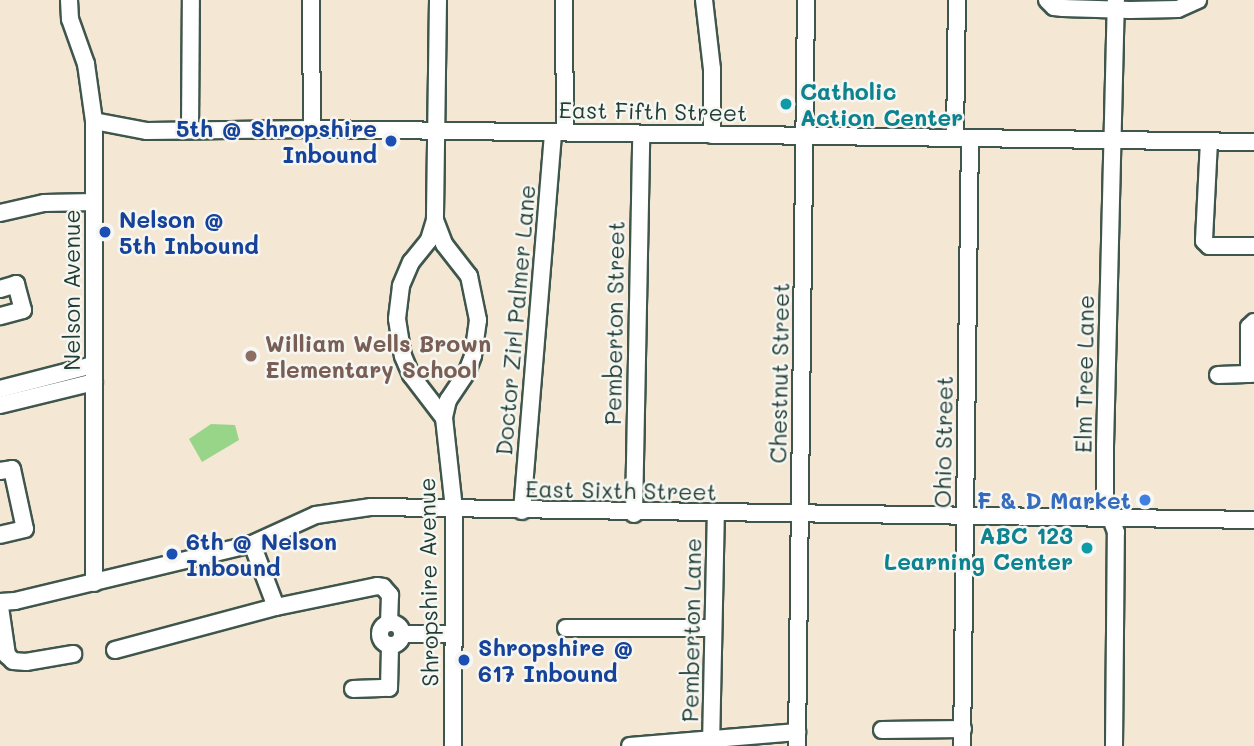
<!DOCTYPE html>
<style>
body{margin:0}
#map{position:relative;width:1254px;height:746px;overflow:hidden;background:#f4e7d4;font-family:Mali,sans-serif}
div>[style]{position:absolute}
.green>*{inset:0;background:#98d589}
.roads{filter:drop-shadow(2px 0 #3f564c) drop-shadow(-2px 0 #3f564c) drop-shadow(0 2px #3f564c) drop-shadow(0 -2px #3f564c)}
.minor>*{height:16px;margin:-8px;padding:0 8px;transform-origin:8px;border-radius:8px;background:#fff}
.minor>.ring{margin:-8px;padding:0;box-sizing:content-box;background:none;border:16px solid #fff;border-radius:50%}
.dots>*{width:19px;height:19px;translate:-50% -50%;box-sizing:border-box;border:4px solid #f6f6f2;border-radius:50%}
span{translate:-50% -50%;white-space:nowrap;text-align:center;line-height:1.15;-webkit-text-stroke:5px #f6f6f2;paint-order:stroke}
.culture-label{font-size:23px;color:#0d838f;font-weight:700}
.left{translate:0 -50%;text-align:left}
.right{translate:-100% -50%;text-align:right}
.street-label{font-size:23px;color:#1f3d34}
.transit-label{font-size:23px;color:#164399;font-weight:700}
.education-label{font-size:23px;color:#785e54;font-weight:700}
.shop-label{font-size:23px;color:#366cbe;font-weight:700}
</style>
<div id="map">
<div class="green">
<i style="clip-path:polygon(211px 424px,235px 425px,239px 440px,202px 462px,189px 439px)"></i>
</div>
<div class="roads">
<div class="minor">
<i style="left:69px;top:0;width:19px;rotate:87deg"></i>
<i style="left:70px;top:19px;width:48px;rotate:70.4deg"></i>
<i style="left:86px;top:64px;width:58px;rotate:82deg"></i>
<i style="left:94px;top:121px;width:462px;rotate:90deg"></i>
<i style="left:311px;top:0;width:129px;rotate:89.6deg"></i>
<i style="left:438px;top:0;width:220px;rotate:90.8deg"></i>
<i style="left:435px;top:220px;width:21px;rotate:107deg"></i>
<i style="left:429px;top:240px;width:28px;rotate:129deg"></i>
<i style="left:411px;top:262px;width:26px;rotate:113deg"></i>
<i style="left:401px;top:286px;width:33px;rotate:97deg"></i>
<i style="left:397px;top:319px;width:37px;rotate:81deg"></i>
<i style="left:403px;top:356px;width:21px;rotate:67deg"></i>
<i style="left:411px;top:375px;width:54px;rotate:52.5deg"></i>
<i style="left:564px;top:0;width:132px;rotate:89.6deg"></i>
<i style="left:704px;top:0;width:69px;rotate:83.4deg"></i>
<i style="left:712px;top:69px;width:66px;rotate:90deg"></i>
<i style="left:1047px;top:0;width:10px;rotate:45deg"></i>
<i style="left:1054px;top:7px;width:9px;rotate:6deg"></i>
<i style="left:1063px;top:8px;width:67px;rotate:1.7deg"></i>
<i style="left:1130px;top:10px;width:48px;rotate:-1.2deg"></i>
<i style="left:1178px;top:9px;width:22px;rotate:-24deg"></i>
<i style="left:94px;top:121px;width:54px;rotate:10.7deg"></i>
<i style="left:147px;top:131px;width:165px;rotate:-0.7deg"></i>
<i style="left:312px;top:129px;width:942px;rotate:0.79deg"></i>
<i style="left:190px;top:130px;width:130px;rotate:-89.6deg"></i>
<i style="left:955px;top:138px;width:138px;rotate:-89.2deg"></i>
<i style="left:1209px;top:141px;width:100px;rotate:92.9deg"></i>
<i style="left:1204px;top:241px;width:7px;rotate:45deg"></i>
<i style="left:1209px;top:246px;width:45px"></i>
<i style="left:0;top:213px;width:45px;rotate:-12.8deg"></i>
<i style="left:44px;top:203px;width:50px;rotate:-1.1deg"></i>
<i style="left:435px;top:220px;width:26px;rotate:69deg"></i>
<i style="left:444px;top:244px;width:41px;rotate:52deg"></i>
<i style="left:469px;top:276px;width:45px;rotate:78.4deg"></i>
<i style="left:478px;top:320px;width:36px;rotate:98deg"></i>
<i style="left:473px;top:356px;width:17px;rotate:111deg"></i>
<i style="left:467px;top:372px;width:34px;rotate:124deg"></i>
<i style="left:448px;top:400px;width:18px;rotate:103deg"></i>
<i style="left:444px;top:418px;width:92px;rotate:83.7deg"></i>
<i style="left:454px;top:509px;width:237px;rotate:90.2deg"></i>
<i style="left:0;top:289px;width:17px;rotate:-17deg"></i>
<i style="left:16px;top:284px;width:27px;rotate:75deg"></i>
<i style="left:23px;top:310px;width:24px;rotate:165deg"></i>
<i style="left:1249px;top:374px;width:47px;rotate:-90deg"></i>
<i style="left:1249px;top:327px;width:7px;rotate:-45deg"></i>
<i style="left:1218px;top:375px;width:36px;rotate:-2deg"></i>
<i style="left:0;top:389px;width:96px;rotate:-14.5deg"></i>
<i style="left:0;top:405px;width:97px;rotate:-13.7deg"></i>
<i style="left:0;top:471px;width:12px;rotate:-9deg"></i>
<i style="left:12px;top:469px;width:61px;rotate:77.8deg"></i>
<i style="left:25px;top:529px;width:26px;rotate:167deg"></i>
<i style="left:522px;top:511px;width:380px;rotate:-85.3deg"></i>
<i style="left:634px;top:514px;width:380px;rotate:-88.9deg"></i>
<i style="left:252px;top:544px;width:67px;rotate:69.1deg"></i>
<i style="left:0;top:602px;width:15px;rotate:-4deg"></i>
<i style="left:15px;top:601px;width:244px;rotate:-13.5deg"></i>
<i style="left:252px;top:544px;width:70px;rotate:-24.4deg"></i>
<i style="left:316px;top:515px;width:56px;rotate:-8.3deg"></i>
<i style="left:371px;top:507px;width:883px;rotate:0.84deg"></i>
<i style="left:0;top:607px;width:49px;rotate:81.7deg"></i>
<i style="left:7px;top:655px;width:8px;rotate:45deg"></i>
<i style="left:13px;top:661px;width:13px;rotate:4deg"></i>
<i style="left:26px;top:662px;width:48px;rotate:-9.7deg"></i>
<i class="ring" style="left:380px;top:623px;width:6px;height:6px"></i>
<i style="left:566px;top:628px;width:147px"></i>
<i style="left:402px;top:634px;width:51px"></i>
<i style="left:115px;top:650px;width:167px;rotate:-15deg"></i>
<i style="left:276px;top:607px;width:103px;rotate:-11.7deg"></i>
<i style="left:377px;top:586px;width:6px;rotate:9deg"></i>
<i style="left:383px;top:587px;width:11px;rotate:49deg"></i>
<i style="left:390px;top:595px;width:27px;rotate:92deg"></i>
<i style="left:353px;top:689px;width:36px;rotate:-2deg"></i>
<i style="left:389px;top:688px;width:41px;rotate:-88.6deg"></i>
<i style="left:882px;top:730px;width:81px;rotate:-0.7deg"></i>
<i style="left:630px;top:746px;width:168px;rotate:-4.8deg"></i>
<i style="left:711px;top:746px;width:231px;rotate:-88.8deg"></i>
<i style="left:797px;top:746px;width:746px;rotate:-89.31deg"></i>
<i style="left:962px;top:746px;width:608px;rotate:-89.25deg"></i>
<i style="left:1114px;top:746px;width:214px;rotate:-89.5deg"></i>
<i style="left:1116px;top:532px;width:30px;rotate:-111deg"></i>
<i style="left:1105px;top:504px;width:58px;rotate:-90deg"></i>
<i style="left:1105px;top:446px;width:446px;rotate:-88.6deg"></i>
</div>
</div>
<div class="dots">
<i style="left:786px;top:104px;background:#0f9aa8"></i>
<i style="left:391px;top:141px;background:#1a4fb4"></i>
<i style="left:105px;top:232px;background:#1a4fb4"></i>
<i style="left:251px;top:356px;background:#8d6e63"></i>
<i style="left:1145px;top:500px;background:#3f7fe0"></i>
<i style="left:1087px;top:548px;background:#0f9aa8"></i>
<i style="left:172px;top:554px;background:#1a4fb4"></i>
<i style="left:464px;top:660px;background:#1a4fb4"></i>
</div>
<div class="culture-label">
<span class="left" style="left:800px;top:104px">Catholic<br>Action Center</span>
<span class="right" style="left:1073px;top:548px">ABC 123<br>Learning Center</span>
</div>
<div class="street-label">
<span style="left:653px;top:111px;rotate:1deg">East Fifth Street</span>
<span style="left:71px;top:290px;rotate:-90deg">Nelson Avenue</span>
<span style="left:515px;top:320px;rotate:-85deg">Doctor Zirl Palmer Lane</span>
<span style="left:614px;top:323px;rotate:-89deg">Pemberton Street</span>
<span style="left:779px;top:373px;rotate:-89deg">Chestnut Street</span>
<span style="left:1084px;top:374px;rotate:-89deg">Elm Tree Lane</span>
<span style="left:943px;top:442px;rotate:-89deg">Ohio Street</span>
<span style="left:621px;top:490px;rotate:1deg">East Sixth Street</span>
<span style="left:428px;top:582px;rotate:-91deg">Shropshire Avenue</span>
<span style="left:691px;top:630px;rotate:-89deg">Pemberton Lane</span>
</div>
<div class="transit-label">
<span class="right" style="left:377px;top:141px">5th @ Shropshire<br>Inbound</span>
<span class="left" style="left:119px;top:232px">Nelson @<br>5th Inbound</span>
<span class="left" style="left:186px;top:554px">6th @ Nelson<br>Inbound</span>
<span class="left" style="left:478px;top:660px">Shropshire @<br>617 Inbound</span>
</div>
<div class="education-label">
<span class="left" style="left:265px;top:356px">William Wells Brown<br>Elementary School</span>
</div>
<div class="shop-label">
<span class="right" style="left:1131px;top:500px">F &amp; D Market</span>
</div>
</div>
